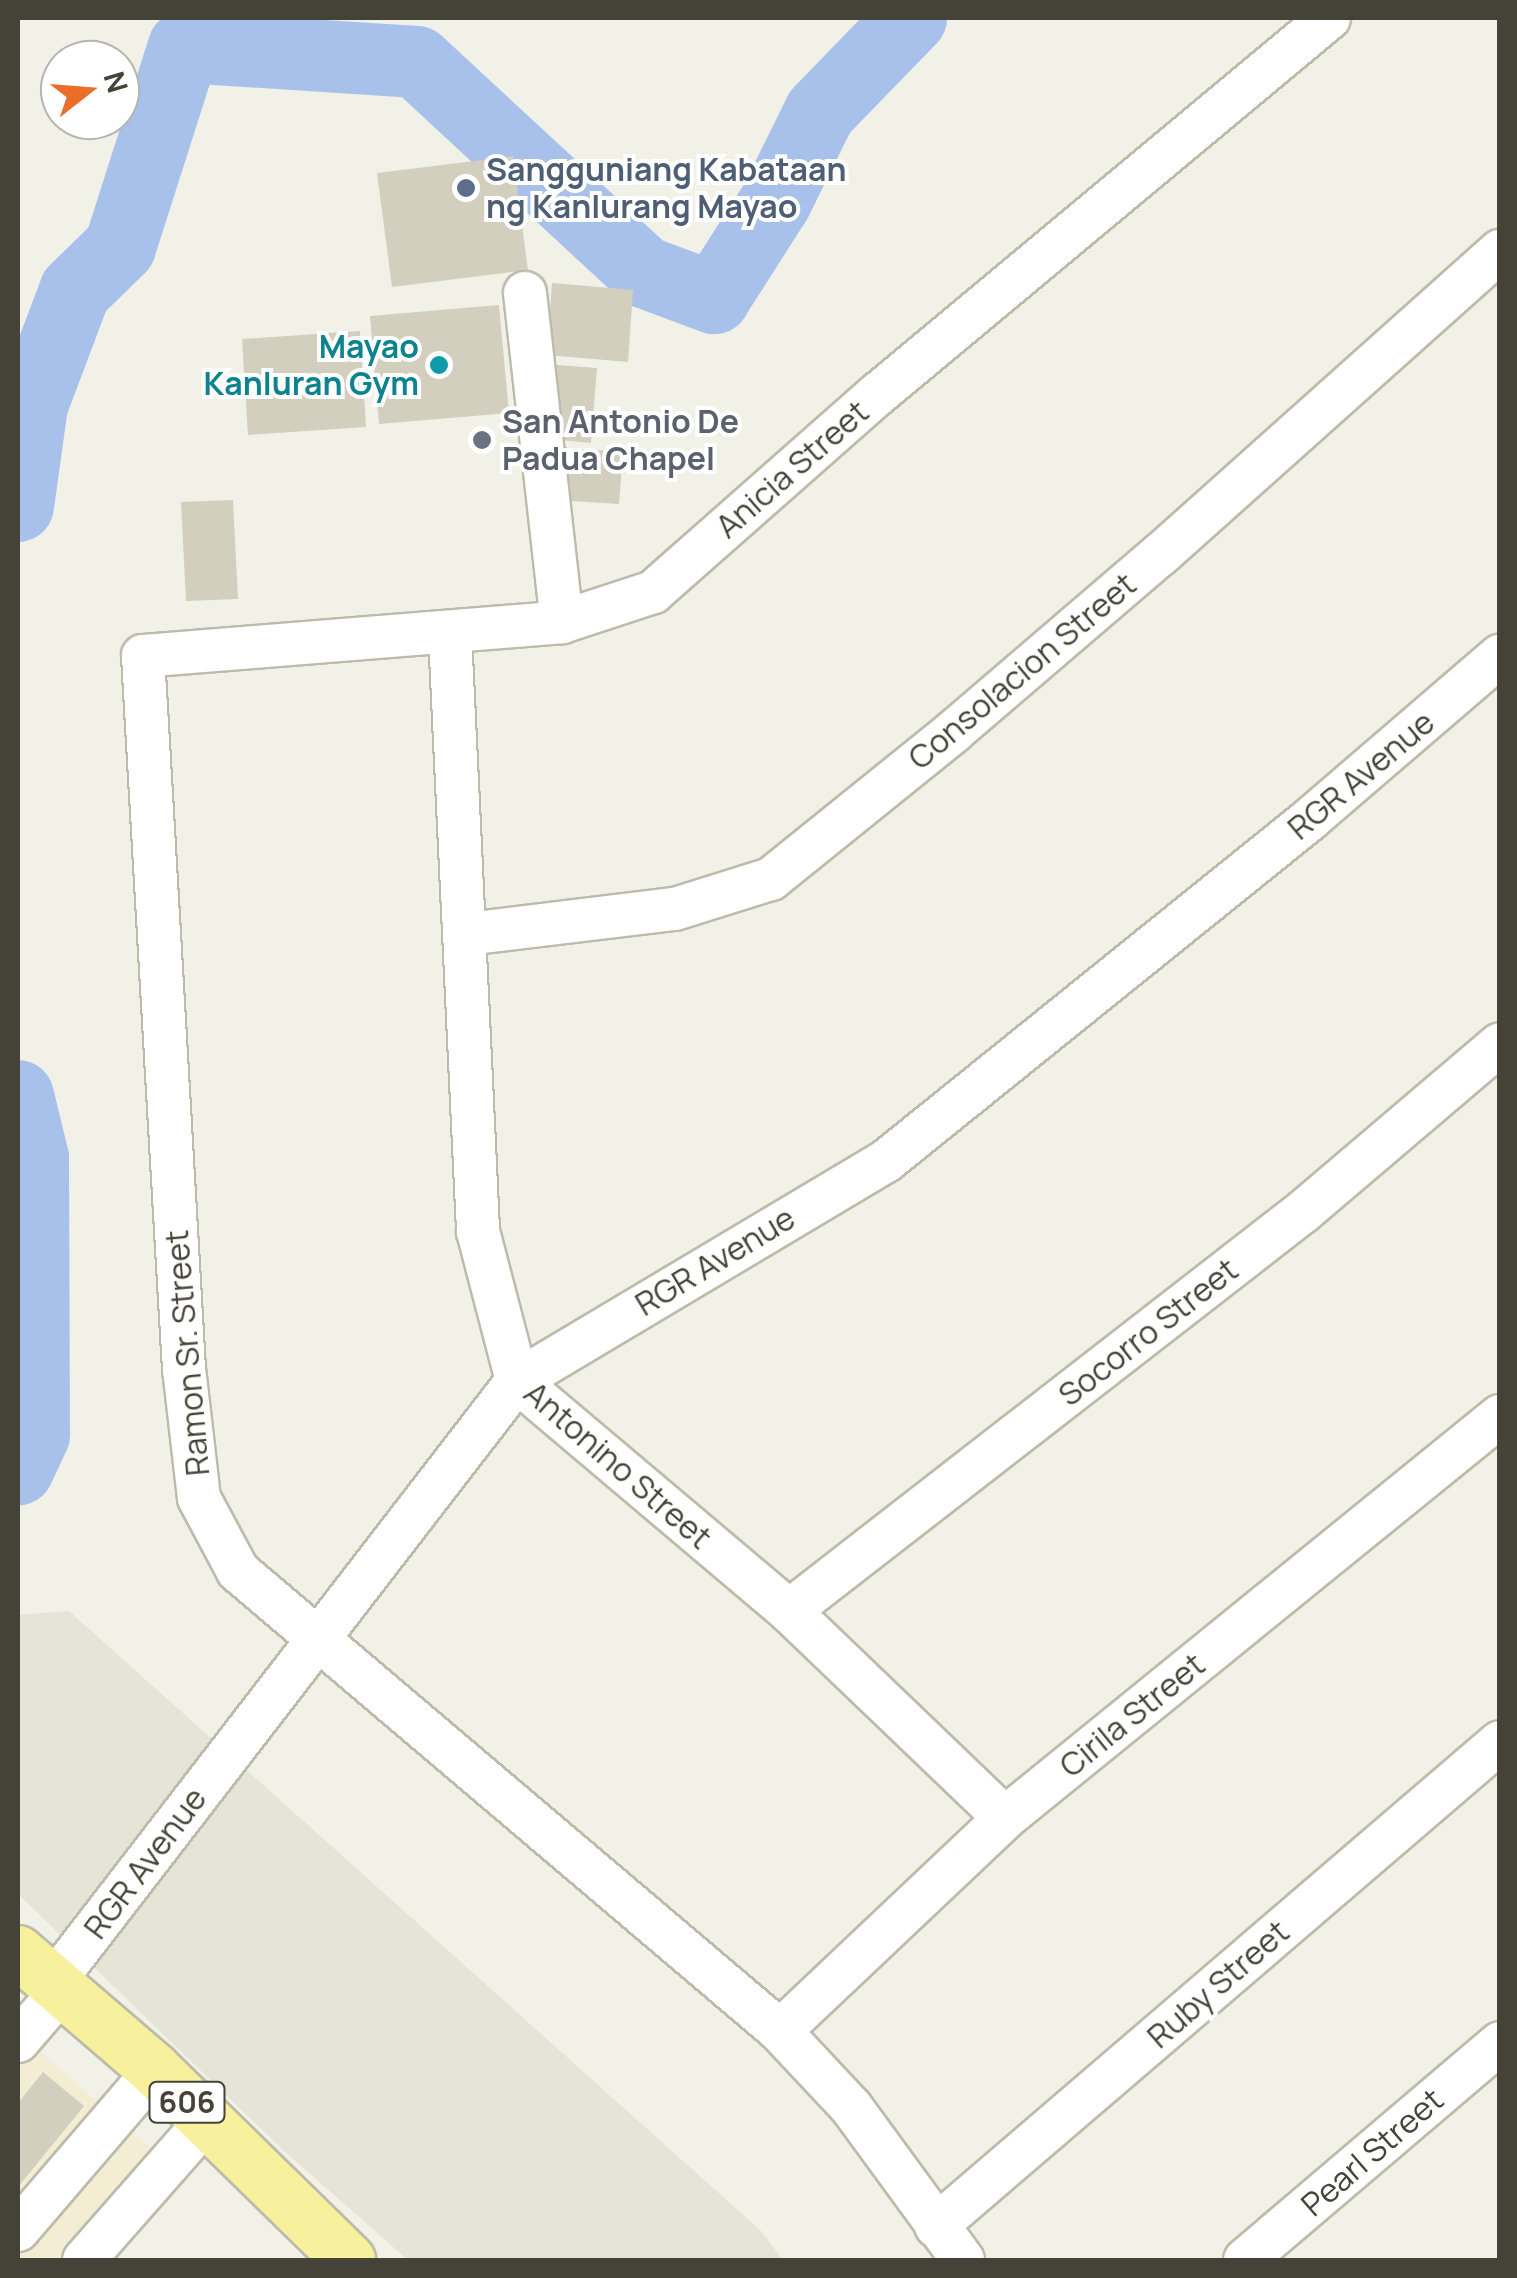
<!DOCTYPE html>
<style>
body{margin:0}
#map{position:relative;width:1517px;height:2278px;overflow:hidden;background:#f2f1e8;font-family:Manrope,sans-serif}
div>[style]{position:absolute}
.residential>*{inset:0;background:#e6e4d6}
.commercial>*{inset:0;background:#f3edd4}
.river>*{height:72px;margin:-36px;padding:0 36px;transform-origin:36px;border-radius:36px;background:#a8c1eb}
.building>*{inset:0;background:#d3cfbe}
.roads{filter:drop-shadow(2px 0 #bdbbab) drop-shadow(-2px 0 #bdbbab) drop-shadow(0 2px #bdbbab) drop-shadow(0 -2px #bdbbab)}
.minor>*{height:42px;margin:-21px;padding:0 21px;transform-origin:21px;border-radius:21px;background:#fff}
.major>*{height:52px;margin:-26px;padding:0 26px;transform-origin:26px;border-radius:26px;background:#f7f09c}
.dots>*{width:28px;height:28px;translate:-50% -50%;box-sizing:border-box;border:5px solid #fff;border-radius:50%}
span{translate:-50% -50%;white-space:nowrap;text-align:center;line-height:1.15;-webkit-text-stroke:8px #fff;paint-order:stroke}
.shield-label span{padding:2px 8px;background:#fff;border:2px solid;border-radius:8px;-webkit-text-stroke-width:0}
.shield-label{font-size:30px;color:#454337;font-weight:700}
.service-label{font-size:32px;color:#4e5e75;font-weight:700}
.left{translate:0 -50%;text-align:left}
.culture-label{font-size:32px;color:#0d838f;font-weight:700}
.right{translate:-100% -50%;text-align:right}
.worship-label{font-size:32px;color:#5b616d;font-weight:700}
.street-label{font-size:32px;color:#454337}
.frame{position:absolute;inset:0;border:20px solid #454337;pointer-events:none}
.north{position:absolute;left:40px;top:40px;width:100px;height:100px;box-sizing:border-box;background:#fff;border:2px solid #b5b4af;border-radius:50%;rotate:73deg;font-size:28px;font-weight:700;line-height:40px;text-align:center;color:#454337}
.north::after{content:'';display:block;margin:auto;width:35px;height:45px;background:#ea6e27;clip-path:polygon(50% 0,100% 100%,50% 72%,0 100%)}
</style>
<div id="map">
<div class="residential">
<i style="clip-path:polygon(69px 1611px,760px 2230px,783px 2260px,408px 2260px,283px 2150px,18px 1894px,18px 1615px)"></i>
</div>
<div class="commercial">
<i style="clip-path:polygon(18px 2032px,161px 2157px,71px 2260px,18px 2260px)"></i>
</div>
<div class="river">
<i style="left:18px;top:506px;width:102px;rotate:-82.1deg"></i>
<i style="left:32px;top:405px;width:122px;rotate:-69.3deg"></i>
<i style="left:75px;top:291px;width:63px;rotate:-44.4deg"></i>
<i style="left:120px;top:247px;width:210px;rotate:-72.3deg"></i>
<i style="left:184px;top:47px;width:233px;rotate:3.7deg"></i>
<i style="left:417px;top:62px;width:309px;rotate:42.8deg"></i>
<i style="left:644px;top:272px;width:75px;rotate:20.4deg"></i>
<i style="left:714px;top:298px;width:115px;rotate:-57.4deg"></i>
<i style="left:776px;top:201px;width:99px;rotate:-63.7deg"></i>
<i style="left:820px;top:112px;width:131px;rotate:-45.9deg"></i>
<i style="left:18px;top:1096px;width:64px;rotate:76.4deg"></i>
<i style="left:33px;top:1158px;width:277px;rotate:89.8deg"></i>
<i style="left:34px;top:1435px;width:38px;rotate:115deg"></i>
</div>
<div class="building">
<i style="clip-path:polygon(513px 156px,528px 270px,392px 287px,377px 173px)"></i>
<i style="clip-path:polygon(552px 283px,633px 290px,628px 362px,547px 355px)"></i>
<i style="clip-path:polygon(499px 305px,509px 413px,379px 424px,370px 316px)"></i>
<i style="clip-path:polygon(360px 331px,366px 427px,248px 435px,242px 339px)"></i>
<i style="clip-path:polygon(557px 365px,597px 368px,591px 443px,551px 439px)"></i>
<i style="clip-path:polygon(558px 447px,623px 452px,619px 504px,555px 500px)"></i>
<i style="clip-path:polygon(233px 500px,238px 599px,186px 601px,181px 502px)"></i>
<i style="clip-path:polygon(43px 2072px,84px 2106px,18px 2187px,18px 2103px)"></i>
</div>
<div class="roads">
<div class="minor">
<i style="left:525px;top:293px;width:331px;rotate:83.6deg"></i>
<i style="left:450px;top:634px;width:598px;rotate:87.31deg"></i>
<i style="left:478px;top:1231px;width:155px;rotate:75.4deg"></i>
<i style="left:517px;top:1381px;width:356px;rotate:40.2deg"></i>
<i style="left:789px;top:1611px;width:299px;rotate:43.8deg"></i>
<i style="left:467px;top:934px;width:209px;rotate:-6.9deg"></i>
<i style="left:675px;top:909px;width:101px;rotate:-17.4deg"></i>
<i style="left:771px;top:879px;width:234px;rotate:-38.9deg"></i>
<i style="left:953px;top:732px;width:274px;rotate:-40.6deg"></i>
<i style="left:1161px;top:554px;width:455px;rotate:-41.8deg"></i>
<i style="left:789px;top:1611px;width:652px;rotate:-37.84deg"></i>
<i style="left:1304px;top:1211px;width:257px;rotate:-40.4deg"></i>
<i style="left:52px;top:1984px;width:761px;rotate:-52.36deg"></i>
<i style="left:517px;top:1381px;width:430px;rotate:-30.8deg"></i>
<i style="left:886px;top:1161px;width:543px;rotate:-38.87deg"></i>
<i style="left:1309px;top:820px;width:252px;rotate:-40.7deg"></i>
<i style="left:780px;top:2031px;width:310px;rotate:-43.4deg"></i>
<i style="left:1005px;top:1818px;width:638px;rotate:-39.08deg"></i>
<i style="left:18px;top:2041px;width:66px;rotate:-49.3deg"></i>
<i style="left:936px;top:2226px;width:743px;rotate:-40.63deg"></i>
<i style="left:18px;top:2230px;width:211px;rotate:-49.4deg"></i>
<i style="left:84px;top:2260px;width:185px;rotate:-48.7deg"></i>
<i style="left:963px;top:2260px;width:190px;rotate:-126.2deg"></i>
<i style="left:851px;top:2107px;width:104px;rotate:-133.1deg"></i>
<i style="left:780px;top:2031px;width:711px;rotate:-139.68deg"></i>
<i style="left:238px;top:1571px;width:83px;rotate:-118.1deg"></i>
<i style="left:199px;top:1498px;width:130px;rotate:-96.6deg"></i>
<i style="left:184px;top:1369px;width:714px;rotate:-93.29deg"></i>
<i style="left:143px;top:656px;width:420px;rotate:-4.6deg"></i>
<i style="left:562px;top:622px;width:96px;rotate:-18.2deg"></i>
<i style="left:653px;top:592px;width:301px;rotate:-41.4deg"></i>
<i style="left:879px;top:393px;width:586px;rotate:-39.81deg"></i>
<i style="left:1245px;top:2260px;width:335px;rotate:-40.4deg"></i>
</div>
<div class="major">
<i style="left:18px;top:1952px;width:181px;rotate:40.7deg"></i>
<i style="left:155px;top:2070px;width:272px;rotate:44.4deg"></i>
</div>
</div>
<div class="dots">
<i style="left:466px;top:188px;background:#5c6f8a"></i>
<i style="left:439px;top:365px;background:#0f9aa8"></i>
<i style="left:482px;top:440px;background:#6b7280"></i>
</div>
<div class="shield-label">
<span style="left:187px;top:2102px">606</span>
</div>
<div class="service-label">
<span class="left" style="left:486px;top:188px">Sangguniang Kabataan<br>ng Kanlurang Mayao</span>
</div>
<div class="culture-label">
<span class="right" style="left:419px;top:365px">Mayao<br>Kanluran Gym</span>
</div>
<div class="worship-label">
<span class="left" style="left:502px;top:440px">San Antonio De<br>Padua Chapel</span>
</div>
<div class="street-label">
<span style="left:792px;top:469px;rotate:-41deg">Anicia Street</span>
<span style="left:1022px;top:671px;rotate:-40deg">Consolacion Street</span>
<span style="left:1361px;top:775px;rotate:-40deg">RGR Avenue</span>
<span style="left:715px;top:1261px;rotate:-31deg">RGR Avenue</span>
<span style="left:1148px;top:1332px;rotate:-38deg">Socorro Street</span>
<span style="left:187px;top:1353px;rotate:-95deg">Ramon Sr. Street</span>
<span style="left:618px;top:1465px;rotate:41deg">Antonino Street</span>
<span style="left:1132px;top:1715px;rotate:-39deg">Cirila Street</span>
<span style="left:145px;top:1863px;rotate:-53deg">RGR Avenue</span>
<span style="left:1218px;top:1984px;rotate:-41deg">Ruby Street</span>
<span style="left:1372px;top:2152px;rotate:-41deg">Pearl Street</span>
</div>
<div class="frame"></div>
<div class="north">N</div>
</div>
